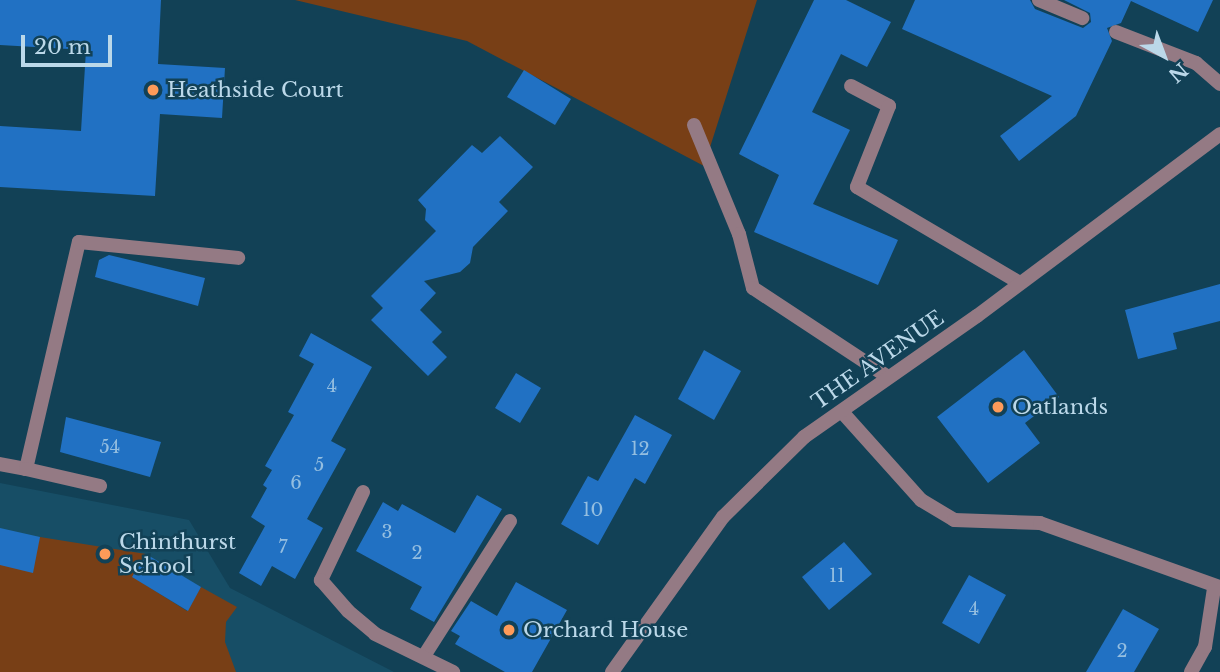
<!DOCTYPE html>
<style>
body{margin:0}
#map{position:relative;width:1220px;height:672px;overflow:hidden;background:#124156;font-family:"Libre Baskerville",serif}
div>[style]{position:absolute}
.built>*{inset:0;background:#174e66}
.green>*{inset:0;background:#783f16}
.building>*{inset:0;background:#2171c3}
.service>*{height:14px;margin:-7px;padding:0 7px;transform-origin:7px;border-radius:7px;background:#947a84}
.minor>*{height:14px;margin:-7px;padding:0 7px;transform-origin:7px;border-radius:7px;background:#947a84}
.dots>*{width:19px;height:19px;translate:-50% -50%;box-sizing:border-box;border:4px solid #124156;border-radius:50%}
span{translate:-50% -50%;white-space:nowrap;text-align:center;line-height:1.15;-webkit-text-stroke:5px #124156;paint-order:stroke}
.number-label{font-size:18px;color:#94bee0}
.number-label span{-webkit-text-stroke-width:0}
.poi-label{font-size:21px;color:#bbd8e9}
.left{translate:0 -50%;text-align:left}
.street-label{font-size:21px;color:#bbd8e9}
.north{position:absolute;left:1129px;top:21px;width:70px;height:70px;-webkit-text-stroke:5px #124156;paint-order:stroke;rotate:139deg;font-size:19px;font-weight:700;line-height:28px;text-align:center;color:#bbd8e9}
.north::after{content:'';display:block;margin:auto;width:24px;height:32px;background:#bbd8e9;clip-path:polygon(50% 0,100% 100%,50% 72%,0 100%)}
.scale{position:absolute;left:21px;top:35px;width:91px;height:32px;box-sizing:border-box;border:4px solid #bbd8e9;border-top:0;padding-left:9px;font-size:21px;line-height:24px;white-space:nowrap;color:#bbd8e9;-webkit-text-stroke:5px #124156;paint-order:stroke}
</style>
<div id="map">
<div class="built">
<i style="clip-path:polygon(0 483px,189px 520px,230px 588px,394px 672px,0 672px)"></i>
</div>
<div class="green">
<i style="clip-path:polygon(295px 0,757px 0,704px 166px,467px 41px)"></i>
<i style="clip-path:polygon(40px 537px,146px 554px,133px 577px,187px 611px,201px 587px,237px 607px,226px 622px,225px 642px,236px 672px,0 672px,0 565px)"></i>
</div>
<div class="building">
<i style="clip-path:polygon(0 0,161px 0,158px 64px,225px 68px,222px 118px,160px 114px,155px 196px,0 187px,0 126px,81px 131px,86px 50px,0 45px)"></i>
<i style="clip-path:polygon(814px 0,846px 0,891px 22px,867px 67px,841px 54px,812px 112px,850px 130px,813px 204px,898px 240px,878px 285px,754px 232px,779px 175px,739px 154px)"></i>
<i style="clip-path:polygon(915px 0,1030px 0,1035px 9px,1083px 28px,1091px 22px,1090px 13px,1064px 0,1213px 0,1198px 32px,1131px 1px,1121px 23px,1107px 28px,1112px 41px,1076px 116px,1019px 161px,1000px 136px,1052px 96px,902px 29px)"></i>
<i style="clip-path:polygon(524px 70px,571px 99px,555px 125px,507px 97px)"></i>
<i style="clip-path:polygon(500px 136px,533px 167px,499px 202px,508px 211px,473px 247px,470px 263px,460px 272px,424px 281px,436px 293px,420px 310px,442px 332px,432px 342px,447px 357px,428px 376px,371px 320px,383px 308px,371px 296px,436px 231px,425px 220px,426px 209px,418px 200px,472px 145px,482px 153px)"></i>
<i style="clip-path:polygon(109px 255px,205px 278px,198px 306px,95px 277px,99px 260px)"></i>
<i style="clip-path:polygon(1220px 284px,1220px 321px,1173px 333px,1177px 349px,1138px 359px,1125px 310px)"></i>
<i style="clip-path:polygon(311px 333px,372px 367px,331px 441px,346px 449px,307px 519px,323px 528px,295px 579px,272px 566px,261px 586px,239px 573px,265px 526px,251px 517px,267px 488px,263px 485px,272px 470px,265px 466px,294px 415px,288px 412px,314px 364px,299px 356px)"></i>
<i style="clip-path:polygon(704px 350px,741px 371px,714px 420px,678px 399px)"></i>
<i style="clip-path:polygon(1024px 350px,1059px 397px,1025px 423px,1040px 443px,988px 483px,937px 417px)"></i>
<i style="clip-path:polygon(516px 373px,541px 388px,520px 423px,495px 408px)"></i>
<i style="clip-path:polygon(635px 415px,672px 435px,645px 484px,635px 478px,598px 545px,561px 524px,588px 476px,598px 481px)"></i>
<i style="clip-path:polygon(66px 417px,161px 442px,150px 477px,60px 452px)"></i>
<i style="clip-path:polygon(477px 495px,502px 509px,434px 622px,410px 609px,422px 587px,356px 551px,383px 502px,398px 511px,402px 504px,455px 533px)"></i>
<i style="clip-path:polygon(0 528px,40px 537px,33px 573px,0 565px)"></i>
<i style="clip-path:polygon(844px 542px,872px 574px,829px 610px,802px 577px)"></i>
<i style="clip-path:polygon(146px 554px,201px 587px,188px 611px,132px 577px)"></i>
<i style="clip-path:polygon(969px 575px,1006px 595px,979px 644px,942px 623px)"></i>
<i style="clip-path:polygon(516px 582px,567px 610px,532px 672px,505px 672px,455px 644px,460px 636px,451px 631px,471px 601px,497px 616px)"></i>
<i style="clip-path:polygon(1123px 609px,1159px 629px,1134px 672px,1086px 672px)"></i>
</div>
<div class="service">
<i style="left:1039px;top:0;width:47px;rotate:22.7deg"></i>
<i style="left:1116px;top:32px;width:86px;rotate:21.2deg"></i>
<i style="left:1196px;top:63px;width:32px;rotate:41deg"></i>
<i style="left:851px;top:86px;width:43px;rotate:27.8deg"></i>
<i style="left:889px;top:106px;width:87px;rotate:111.6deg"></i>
<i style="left:857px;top:187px;width:189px;rotate:30.5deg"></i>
<i style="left:694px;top:125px;width:118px;rotate:67.6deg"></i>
<i style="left:739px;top:234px;width:56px;rotate:75.5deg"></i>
<i style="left:753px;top:288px;width:162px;rotate:33.4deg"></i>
<i style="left:0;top:464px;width:26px;rotate:11deg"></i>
<i style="left:26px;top:469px;width:233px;rotate:-76.9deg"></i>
<i style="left:79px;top:242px;width:160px;rotate:5.7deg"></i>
<i style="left:26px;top:469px;width:76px;rotate:12.9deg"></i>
<i style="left:424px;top:656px;width:160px;rotate:-57.5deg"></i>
</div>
<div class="minor">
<i style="left:843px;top:413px;width:117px;rotate:48.1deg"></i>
<i style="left:921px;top:500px;width:39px;rotate:31deg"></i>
<i style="left:954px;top:520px;width:86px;rotate:2deg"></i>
<i style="left:1040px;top:523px;width:191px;rotate:19.6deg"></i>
<i style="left:363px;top:492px;width:98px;rotate:115.5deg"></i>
<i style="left:321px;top:580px;width:41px;rotate:48.9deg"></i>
<i style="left:348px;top:611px;width:35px;rotate:40deg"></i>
<i style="left:375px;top:634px;width:87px;rotate:26deg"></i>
<i style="left:612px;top:672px;width:191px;rotate:-54.4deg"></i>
<i style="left:723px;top:517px;width:114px;rotate:-44.6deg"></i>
<i style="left:804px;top:437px;width:211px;rotate:-35deg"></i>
<i style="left:977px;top:316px;width:304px;rotate:-36.8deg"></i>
<i style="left:1191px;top:672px;width:29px;rotate:-61deg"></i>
<i style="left:1205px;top:647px;width:60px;rotate:-81.3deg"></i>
</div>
<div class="dots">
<i style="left:153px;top:90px;background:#fe9b59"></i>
<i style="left:998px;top:407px;background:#fe9b59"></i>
<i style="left:105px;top:554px;background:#fe9b59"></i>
<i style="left:509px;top:630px;background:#fe9b59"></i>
</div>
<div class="number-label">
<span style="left:332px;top:386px">4</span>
<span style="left:110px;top:447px">54</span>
<span style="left:640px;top:449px">12</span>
<span style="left:319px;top:465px">5</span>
<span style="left:296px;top:483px">6</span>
<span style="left:593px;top:510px">10</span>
<span style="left:387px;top:532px">3</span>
<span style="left:283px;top:547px">7</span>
<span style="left:417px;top:553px">2</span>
<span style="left:837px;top:576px">11</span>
<span style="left:974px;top:609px">4</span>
<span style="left:1122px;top:651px">2</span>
</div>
<div class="poi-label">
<span class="left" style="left:167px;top:90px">Heathside Court</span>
<span class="left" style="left:1012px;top:407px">Oatlands</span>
<span class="left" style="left:119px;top:554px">Chinthurst<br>School</span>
<span class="left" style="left:523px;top:630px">Orchard House</span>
</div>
<div class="street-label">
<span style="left:878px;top:360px;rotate:-35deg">THE AVENUE</span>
</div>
<div class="north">N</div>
<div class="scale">20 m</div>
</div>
